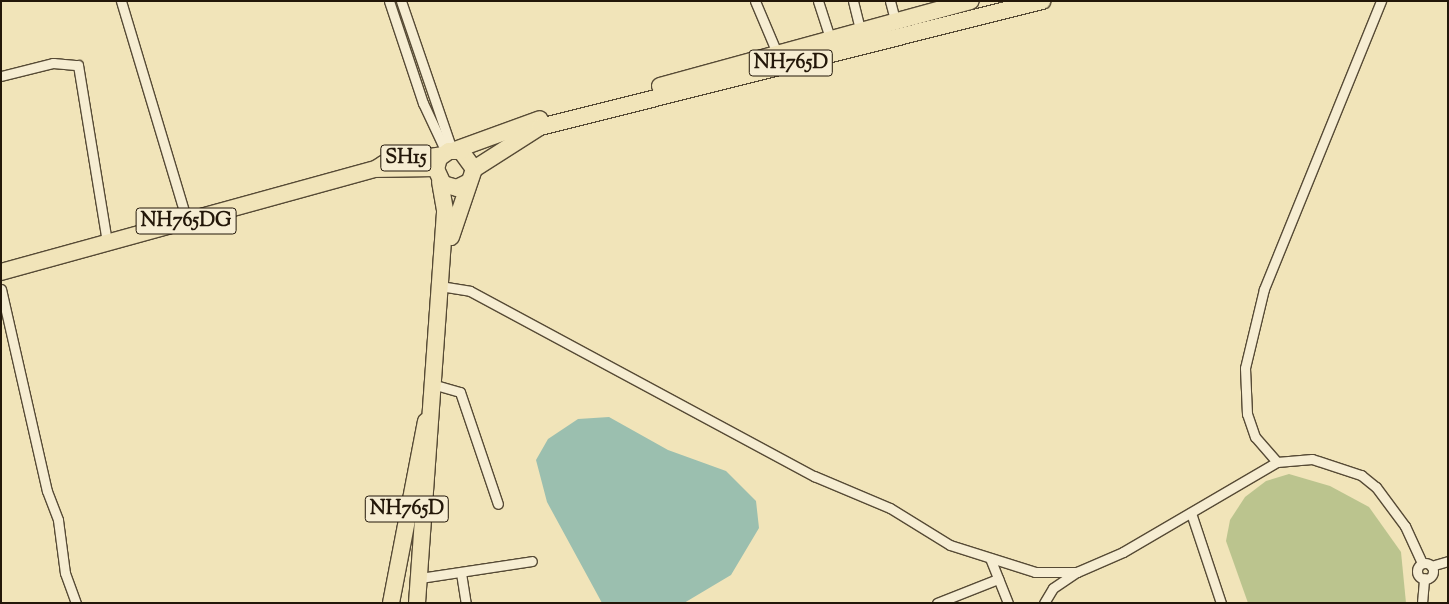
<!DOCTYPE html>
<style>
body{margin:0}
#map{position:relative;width:1449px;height:604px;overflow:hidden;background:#f1e4b9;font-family:"Sorts Mill Goudy",serif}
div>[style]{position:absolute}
.green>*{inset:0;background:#bbc48e}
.water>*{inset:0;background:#9bbfaf}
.roads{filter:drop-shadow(1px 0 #564a35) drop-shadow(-1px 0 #564a35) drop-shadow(0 1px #564a35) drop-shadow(0 -1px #564a35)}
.street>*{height:9px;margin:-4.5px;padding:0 4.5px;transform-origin:4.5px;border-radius:4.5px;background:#f6edd2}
.street>.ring{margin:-4.5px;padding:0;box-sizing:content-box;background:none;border:9px solid #f6edd2;border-radius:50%}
.primary>*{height:14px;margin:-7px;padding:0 7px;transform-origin:7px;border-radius:7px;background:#f1e4b9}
.highway>*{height:16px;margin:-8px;padding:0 8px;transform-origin:8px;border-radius:8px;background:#f1e4b9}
span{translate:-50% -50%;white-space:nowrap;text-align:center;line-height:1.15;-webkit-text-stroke:4.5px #f6edd2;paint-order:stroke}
.shield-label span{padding:1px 4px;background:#f6edd2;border:1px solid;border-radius:4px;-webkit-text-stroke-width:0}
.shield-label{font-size:20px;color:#231709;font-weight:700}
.frame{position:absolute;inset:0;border:2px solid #231709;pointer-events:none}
</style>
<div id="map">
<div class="green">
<i style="clip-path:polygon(1289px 474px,1330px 486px,1369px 507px,1401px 552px,1406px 603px,1248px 603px,1226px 541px,1230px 520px,1245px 497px,1266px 481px)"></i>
</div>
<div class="water">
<i style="clip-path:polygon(609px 417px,668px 450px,726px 471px,756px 501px,759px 528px,731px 575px,684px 603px,602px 603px,547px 502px,536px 460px,548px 439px,578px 419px)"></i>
</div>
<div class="roads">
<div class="street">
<i style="left:121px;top:1px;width:230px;rotate:73.3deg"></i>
<i style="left:389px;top:1px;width:108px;rotate:71.6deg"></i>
<i style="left:423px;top:103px;width:54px;rotate:64.9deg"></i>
<i style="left:401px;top:1px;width:157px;rotate:71.1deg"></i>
<i style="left:755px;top:1px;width:56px;rotate:67.1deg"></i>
<i style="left:818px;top:1px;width:39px;rotate:72deg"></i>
<i style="left:853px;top:1px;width:30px;rotate:76deg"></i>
<i style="left:890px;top:1px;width:20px;rotate:75deg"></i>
<i style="left:1px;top:76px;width:54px;rotate:-14deg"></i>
<i style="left:53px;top:63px;width:25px;rotate:5deg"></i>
<i style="left:78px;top:65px;width:180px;rotate:80.7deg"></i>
<i style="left:440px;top:286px;width:30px;rotate:9deg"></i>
<i style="left:470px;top:291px;width:391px;rotate:28.3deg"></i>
<i style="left:814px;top:476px;width:82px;rotate:22.8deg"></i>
<i style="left:890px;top:508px;width:70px;rotate:31.7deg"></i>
<i style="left:950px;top:545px;width:89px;rotate:17.6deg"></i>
<i style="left:1035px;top:572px;width:42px"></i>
<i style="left:1077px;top:572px;width:50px;rotate:-23.5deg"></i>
<i style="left:1123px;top:552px;width:178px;rotate:-30.3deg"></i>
<i style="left:1277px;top:462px;width:35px;rotate:-5deg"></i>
<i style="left:1312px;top:459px;width:52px;rotate:18.1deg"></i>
<i style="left:1361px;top:475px;width:19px;rotate:39deg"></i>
<i style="left:1376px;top:487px;width:49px;rotate:53.4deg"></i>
<i style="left:1405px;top:526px;width:41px;rotate:65.3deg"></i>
<i style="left:1px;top:289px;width:207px;rotate:77.2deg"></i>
<i style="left:47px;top:491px;width:31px;rotate:69deg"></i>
<i style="left:58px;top:520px;width:53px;rotate:82.5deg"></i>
<i style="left:65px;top:573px;width:32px;rotate:70deg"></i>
<i style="left:432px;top:384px;width:29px;rotate:16deg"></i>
<i style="left:460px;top:392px;width:118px;rotate:71.3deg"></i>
<i style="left:1277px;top:462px;width:33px;rotate:-131deg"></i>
<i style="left:1255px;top:437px;width:24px;rotate:-109deg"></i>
<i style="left:1247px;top:414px;width:46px;rotate:-92.5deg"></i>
<i style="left:1245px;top:368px;width:81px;rotate:-76.5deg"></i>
<i style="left:1264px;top:289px;width:311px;rotate:-67.9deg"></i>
<i style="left:1191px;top:513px;width:95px;rotate:71.6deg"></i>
<i style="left:990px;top:558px;width:48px;rotate:68.2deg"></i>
<i class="ring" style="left:1417px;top:563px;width:7px;height:7px"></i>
<i style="left:1431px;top:566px;width:18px;rotate:-16deg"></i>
<i style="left:461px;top:573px;width:30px;rotate:81deg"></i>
<i style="left:420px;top:578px;width:113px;rotate:-8.6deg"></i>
<i style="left:937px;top:603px;width:66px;rotate:-21.5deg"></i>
<i style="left:1044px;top:603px;width:17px;rotate:-59deg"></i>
<i style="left:1053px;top:588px;width:29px;rotate:-34deg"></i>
<i style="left:1422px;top:603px;width:25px;rotate:-85deg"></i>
</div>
<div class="primary">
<i style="left:436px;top:169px;width:64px;rotate:179.1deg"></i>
<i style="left:372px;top:170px;width:13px;rotate:-32deg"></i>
<i style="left:383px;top:163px;width:61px;rotate:-8.5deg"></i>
</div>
<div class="highway">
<i style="left:660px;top:86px;width:322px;rotate:-15.3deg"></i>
<i style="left:455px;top:150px;width:90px;rotate:-20deg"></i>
<i style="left:474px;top:169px;width:78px;rotate:-32.5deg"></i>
<i style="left:540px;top:127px;width:518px;rotate:-14.09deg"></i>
<i style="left:451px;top:237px;width:72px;rotate:-71.3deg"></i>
<i style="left:474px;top:169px;width:22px;rotate:-126deg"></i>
<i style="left:461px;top:151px;width:12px;rotate:180deg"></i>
<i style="left:449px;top:151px;width:12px;rotate:145deg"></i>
<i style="left:439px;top:158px;width:11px;rotate:105deg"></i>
<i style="left:436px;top:169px;width:17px;rotate:65deg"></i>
<i style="left:443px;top:184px;width:15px;rotate:16deg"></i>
<i style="left:457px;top:188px;width:13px;rotate:-27deg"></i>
<i style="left:1px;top:272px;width:385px;rotate:-15.4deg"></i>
<i style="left:391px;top:603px;width:185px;rotate:-79.1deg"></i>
<i style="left:417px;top:603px;width:394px;rotate:-85.9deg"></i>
<i style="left:445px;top:210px;width:28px;rotate:-100deg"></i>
</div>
</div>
<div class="shield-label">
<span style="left:791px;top:63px">NH765D</span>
<span style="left:406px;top:158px">SH15</span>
<span style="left:186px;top:221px">NH765DG</span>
<span style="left:407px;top:509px">NH765D</span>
</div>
<div class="frame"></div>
</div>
